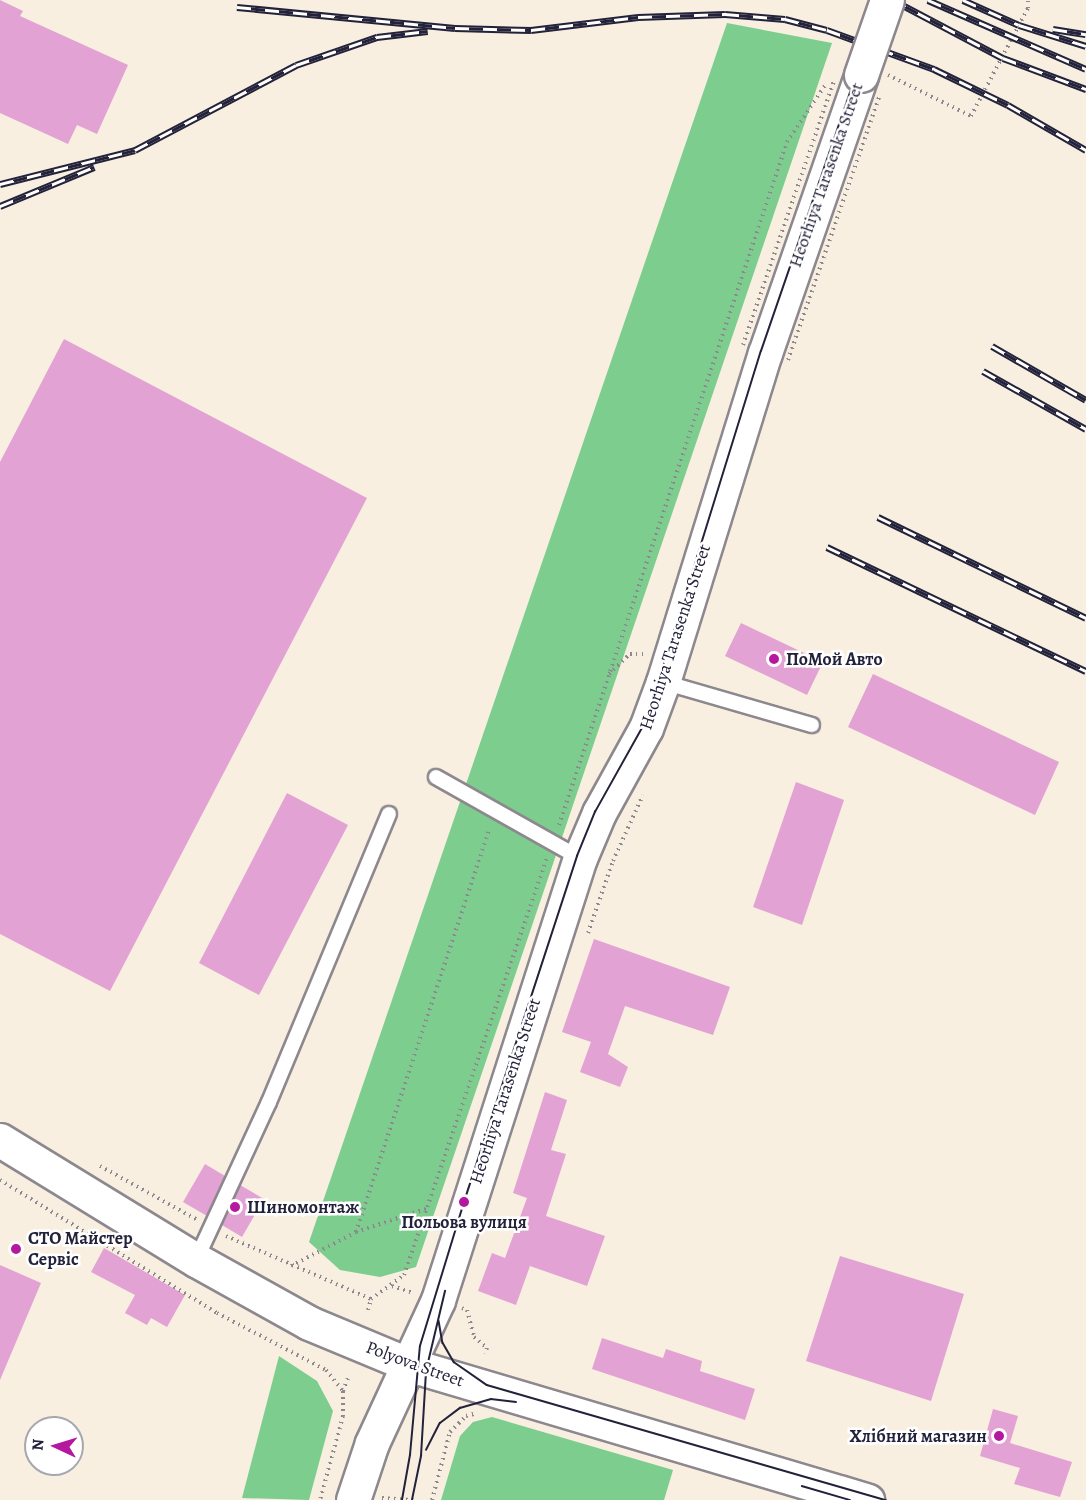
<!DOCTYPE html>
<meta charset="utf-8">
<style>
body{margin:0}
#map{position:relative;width:1086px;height:1500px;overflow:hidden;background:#f8efe0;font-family:Alegreya,serif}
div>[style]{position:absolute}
.green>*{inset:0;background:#7ccd8e}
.building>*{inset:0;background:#e2a2d4}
.path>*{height:4px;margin-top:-2px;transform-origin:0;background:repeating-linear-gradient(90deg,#8d888e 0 1.5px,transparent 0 6px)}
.roads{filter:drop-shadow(2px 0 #8d888e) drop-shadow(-2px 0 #8d888e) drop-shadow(0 2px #8d888e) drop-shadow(0 -2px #8d888e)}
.service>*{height:14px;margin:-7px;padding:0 7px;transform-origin:7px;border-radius:7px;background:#fff}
.secondary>*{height:33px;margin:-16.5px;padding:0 16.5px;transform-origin:16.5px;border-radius:16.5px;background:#fff}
.tram>*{height:1.5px;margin:-0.75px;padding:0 0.75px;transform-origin:0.75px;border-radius:0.75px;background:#22223b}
.rail>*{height:7px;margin-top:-3.5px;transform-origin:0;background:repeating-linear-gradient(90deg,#fff 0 14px,#22223b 0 28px);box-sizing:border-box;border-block:2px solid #22223b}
.path-bridge>*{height:4px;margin-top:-2px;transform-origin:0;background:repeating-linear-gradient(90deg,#8d888e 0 1.5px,transparent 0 6px)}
.bridges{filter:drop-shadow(2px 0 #8d888e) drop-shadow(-2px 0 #8d888e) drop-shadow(0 2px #8d888e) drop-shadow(0 -2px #8d888e)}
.secondary-bridge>*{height:33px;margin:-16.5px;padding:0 16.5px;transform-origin:16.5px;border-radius:16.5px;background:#fff}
.dots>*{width:16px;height:16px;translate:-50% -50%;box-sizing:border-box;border:3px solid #fff;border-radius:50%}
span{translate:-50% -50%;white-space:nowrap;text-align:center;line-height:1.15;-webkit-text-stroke:5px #fff;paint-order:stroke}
.street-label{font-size:18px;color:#22223b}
.poi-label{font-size:18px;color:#22223b;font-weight:700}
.left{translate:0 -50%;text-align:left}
.right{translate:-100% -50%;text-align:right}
.north{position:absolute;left:24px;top:1416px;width:60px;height:60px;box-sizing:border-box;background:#fff;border:2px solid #a7a7b1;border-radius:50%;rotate:274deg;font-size:16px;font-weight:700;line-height:24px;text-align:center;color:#22223b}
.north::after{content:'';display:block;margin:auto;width:21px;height:27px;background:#b5179e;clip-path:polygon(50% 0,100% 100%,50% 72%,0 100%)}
</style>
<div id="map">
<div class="green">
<i style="clip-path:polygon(727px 23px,832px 43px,416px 1267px,380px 1277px,340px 1270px,309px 1242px)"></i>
<i style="clip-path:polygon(279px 1356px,317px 1381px,333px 1411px,309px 1500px,242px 1498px)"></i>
<i style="clip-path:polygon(492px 1417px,673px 1470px,664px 1500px,441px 1500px,460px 1436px,473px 1422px)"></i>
</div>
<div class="building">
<i style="clip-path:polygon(0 0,23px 11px,20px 16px,128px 65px,97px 134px,77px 125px,68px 144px,0 113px)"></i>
<i style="clip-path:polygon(64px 339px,367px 498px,110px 991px,0 934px,0 462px)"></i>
<i style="clip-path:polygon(741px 623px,823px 662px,807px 695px,725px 656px)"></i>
<i style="clip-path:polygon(873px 674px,1059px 762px,1035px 815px,848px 727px)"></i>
<i style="clip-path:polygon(796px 782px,844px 800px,802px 925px,753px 907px)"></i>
<i style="clip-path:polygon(287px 793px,348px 825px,259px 995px,199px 963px)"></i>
<i style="clip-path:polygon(594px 939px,730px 987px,713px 1035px,625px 1006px,608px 1054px,628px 1067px,620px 1087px,580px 1072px,591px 1042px,562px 1032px)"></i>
<i style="clip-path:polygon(545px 1092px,567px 1100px,551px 1150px,566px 1154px,546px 1216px,605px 1236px,587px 1286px,530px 1266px,516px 1305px,478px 1291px,492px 1253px,505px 1258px,527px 1198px,513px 1193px)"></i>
<i style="clip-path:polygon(205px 1164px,225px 1176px,207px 1216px,183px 1202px)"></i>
<i style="clip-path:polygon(240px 1185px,264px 1199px,242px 1237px,222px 1225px)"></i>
<i style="clip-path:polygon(104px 1248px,185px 1295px,167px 1327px,151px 1318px,147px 1325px,125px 1313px,135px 1295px,91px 1272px)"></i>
<i style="clip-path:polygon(840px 1256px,964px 1294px,931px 1401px,806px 1361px)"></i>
<i style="clip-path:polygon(0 1265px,41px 1283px,0 1380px)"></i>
<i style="clip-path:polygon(602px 1338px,663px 1358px,666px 1349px,702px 1361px,700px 1371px,755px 1389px,745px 1420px,592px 1369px)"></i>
<i style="clip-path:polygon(993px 1409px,1018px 1416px,1010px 1443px,1072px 1462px,1060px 1497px,1014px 1484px,1020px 1468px,980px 1456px)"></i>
</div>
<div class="path">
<i style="left:888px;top:75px;width:93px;rotate:26.3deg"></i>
<i style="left:971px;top:116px;width:122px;rotate:-62.2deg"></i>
<i style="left:1028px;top:8px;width:8px;rotate:-90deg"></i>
<i style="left:609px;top:674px;width:29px;rotate:-44deg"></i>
<i style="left:630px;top:654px;width:14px"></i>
<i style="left:559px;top:825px;width:720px;rotate:-71.54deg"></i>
<i style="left:787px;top:142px;width:70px;rotate:-56.1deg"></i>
<i style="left:588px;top:933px;width:76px;rotate:-70.9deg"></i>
<i style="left:613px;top:861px;width:72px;rotate:-65.6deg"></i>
<i style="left:100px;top:1166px;width:110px;rotate:28.9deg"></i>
<i style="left:0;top:1180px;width:255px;rotate:31.5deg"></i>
<i style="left:217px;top:1313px;width:123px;rotate:27.6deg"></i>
<i style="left:326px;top:1370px;width:27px;rotate:51deg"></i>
<i style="left:343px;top:1391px;width:25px;rotate:90deg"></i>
<i style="left:343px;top:1416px;width:87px;rotate:105.3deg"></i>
<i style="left:356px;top:1232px;width:426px;rotate:-71.7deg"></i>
<i style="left:226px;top:1236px;width:158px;rotate:23.5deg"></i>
<i style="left:371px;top:1299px;width:41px;rotate:-36deg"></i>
<i style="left:404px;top:1275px;width:441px;rotate:-71.1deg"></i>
<i style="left:291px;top:1266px;width:73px;rotate:-27.6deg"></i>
<i style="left:356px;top:1232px;width:76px;rotate:-18.4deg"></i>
<i style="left:392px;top:1286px;width:20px;rotate:18deg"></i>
<i style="left:462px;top:1308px;width:5px;rotate:22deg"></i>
<i style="left:467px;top:1310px;width:28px;rotate:75deg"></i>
<i style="left:474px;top:1337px;width:17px;rotate:40deg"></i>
<i style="left:487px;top:1348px;width:6px;rotate:108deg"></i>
<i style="left:368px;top:1310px;width:11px;rotate:-75deg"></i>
<i style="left:343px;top:1391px;width:17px;rotate:-69deg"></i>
<i style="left:382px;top:1498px;width:32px;rotate:4deg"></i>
<i style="left:432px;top:1500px;width:70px;rotate:-75.2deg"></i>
<i style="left:450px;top:1432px;width:23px;rotate:-45deg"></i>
<i style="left:466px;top:1416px;width:8px;rotate:-14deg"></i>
</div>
<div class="roads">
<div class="service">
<i style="left:663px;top:682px;width:155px;rotate:16.1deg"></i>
<i style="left:436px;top:777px;width:165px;rotate:29.4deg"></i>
<i style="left:196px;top:1260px;width:174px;rotate:-65.2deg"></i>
<i style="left:269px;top:1102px;width:312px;rotate:-67.4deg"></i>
</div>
<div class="secondary">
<i style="left:0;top:1140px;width:230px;rotate:31.5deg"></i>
<i style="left:196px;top:1260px;width:129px;rotate:29.1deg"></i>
<i style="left:309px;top:1323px;width:109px;rotate:22.6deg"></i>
<i style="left:410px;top:1365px;width:477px;rotate:16.5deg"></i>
<i style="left:353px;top:1500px;width:60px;rotate:-71.6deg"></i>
<i style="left:372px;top:1443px;width:157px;rotate:-65.2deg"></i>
<i style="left:438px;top:1300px;width:464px;rotate:-72.2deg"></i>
<i style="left:580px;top:858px;width:49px;rotate:-67.1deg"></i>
<i style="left:599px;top:813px;width:97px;rotate:-61.1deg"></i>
<i style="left:646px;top:728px;width:49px;rotate:-69.7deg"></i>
<i style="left:663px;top:682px;width:344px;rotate:-72.8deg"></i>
<i style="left:765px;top:353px;width:294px;rotate:-70.9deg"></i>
</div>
</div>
<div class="tram">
<i style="left:439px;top:1321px;width:22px;rotate:80deg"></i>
<i style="left:443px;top:1343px;width:22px;rotate:60deg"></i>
<i style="left:454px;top:1362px;width:40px;rotate:34.9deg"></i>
<i style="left:487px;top:1385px;width:415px;rotate:16.1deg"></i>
<i style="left:426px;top:1450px;width:30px;rotate:-63deg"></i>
<i style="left:440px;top:1423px;width:25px;rotate:-37deg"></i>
<i style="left:460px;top:1408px;width:32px;rotate:-16deg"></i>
<i style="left:491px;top:1399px;width:25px;rotate:7deg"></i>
<i style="left:802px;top:1486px;width:50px;rotate:16.3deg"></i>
<i style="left:402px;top:1500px;width:46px;rotate:-79.9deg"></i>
<i style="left:410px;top:1455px;width:109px;rotate:-84.8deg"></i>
<i style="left:420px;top:1346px;width:151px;rotate:-73deg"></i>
<i style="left:464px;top:1202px;width:364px;rotate:-71.9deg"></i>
<i style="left:577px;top:856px;width:48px;rotate:-67.8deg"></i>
<i style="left:595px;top:812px;width:98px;rotate:-60.8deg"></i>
<i style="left:643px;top:726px;width:49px;rotate:-70.8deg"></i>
<i style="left:659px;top:680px;width:344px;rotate:-72.8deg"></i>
<i style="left:761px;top:351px;width:371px;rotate:-71deg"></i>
<i style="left:412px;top:1500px;width:45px;rotate:-78.4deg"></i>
<i style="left:421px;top:1456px;width:85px;rotate:-86.6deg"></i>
<i style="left:426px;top:1371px;width:82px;rotate:-76.6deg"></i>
</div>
<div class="rail">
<i style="left:893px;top:0;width:124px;rotate:27.8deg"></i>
<i style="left:1003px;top:58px;width:89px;rotate:20.5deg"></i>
<i style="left:928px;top:0;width:172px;rotate:23.6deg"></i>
<i style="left:963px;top:0;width:61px;rotate:24.1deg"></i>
<i style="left:1019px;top:25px;width:70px;rotate:17.4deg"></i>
<i style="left:237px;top:7px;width:219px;rotate:5.5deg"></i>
<i style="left:455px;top:28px;width:76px;rotate:1.5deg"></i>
<i style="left:531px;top:30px;width:108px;rotate:-6.9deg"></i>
<i style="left:638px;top:17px;width:87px;rotate:-2deg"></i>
<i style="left:725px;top:14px;width:60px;rotate:4.8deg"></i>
<i style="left:785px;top:19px;width:43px;rotate:14.7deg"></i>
<i style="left:827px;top:30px;width:114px;rotate:20deg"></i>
<i style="left:934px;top:69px;width:82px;rotate:25.9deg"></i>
<i style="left:1008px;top:105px;width:90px;rotate:30deg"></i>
<i style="left:1053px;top:29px;width:33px;rotate:9deg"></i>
<i style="left:0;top:184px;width:139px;rotate:-14.1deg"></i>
<i style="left:135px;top:150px;width:182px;rotate:-27.8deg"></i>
<i style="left:296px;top:65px;width:86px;rotate:-19.1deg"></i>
<i style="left:377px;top:37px;width:51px;rotate:-6.7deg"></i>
<i style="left:0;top:206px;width:102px;rotate:-22.5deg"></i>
<i style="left:992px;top:346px;width:108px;rotate:29.9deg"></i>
<i style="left:983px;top:371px;width:118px;rotate:29.4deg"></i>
<i style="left:878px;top:517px;width:231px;rotate:25.9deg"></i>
<i style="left:827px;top:547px;width:287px;rotate:25.6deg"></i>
</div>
<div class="path-bridge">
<i style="left:743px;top:345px;width:280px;rotate:-71deg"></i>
<i style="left:788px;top:360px;width:278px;rotate:-70.9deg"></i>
</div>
<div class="bridges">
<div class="secondary-bridge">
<i style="left:861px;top:75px;width:79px;rotate:-70.9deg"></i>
</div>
</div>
<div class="dots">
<i style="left:774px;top:659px;background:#b5179e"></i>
<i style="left:464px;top:1202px;background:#b5179e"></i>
<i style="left:235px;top:1207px;background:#b5179e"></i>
<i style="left:16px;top:1249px;background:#b5179e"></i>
<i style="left:999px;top:1436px;background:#b5179e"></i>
</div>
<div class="street-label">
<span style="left:826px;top:175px;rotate:-71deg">Heorhiya Tarasenka Street</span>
<span style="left:675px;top:637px;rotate:-72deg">Heorhiya Tarasenka Street</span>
<span style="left:505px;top:1091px;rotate:-72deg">Heorhiya Tarasenka Street</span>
<span style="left:415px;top:1364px;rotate:20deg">Polyova Street</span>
</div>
<div class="poi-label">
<span class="left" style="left:786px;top:659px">ПоМой Авто</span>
<span class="left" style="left:247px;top:1207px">Шиномонтаж</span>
<span style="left:464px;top:1222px">Польова вулиця</span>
<span class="left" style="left:28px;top:1249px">СТО Майстер<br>Сервіс</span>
<span class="right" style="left:987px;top:1436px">Хлібний магазин</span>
</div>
<div class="north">N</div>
</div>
